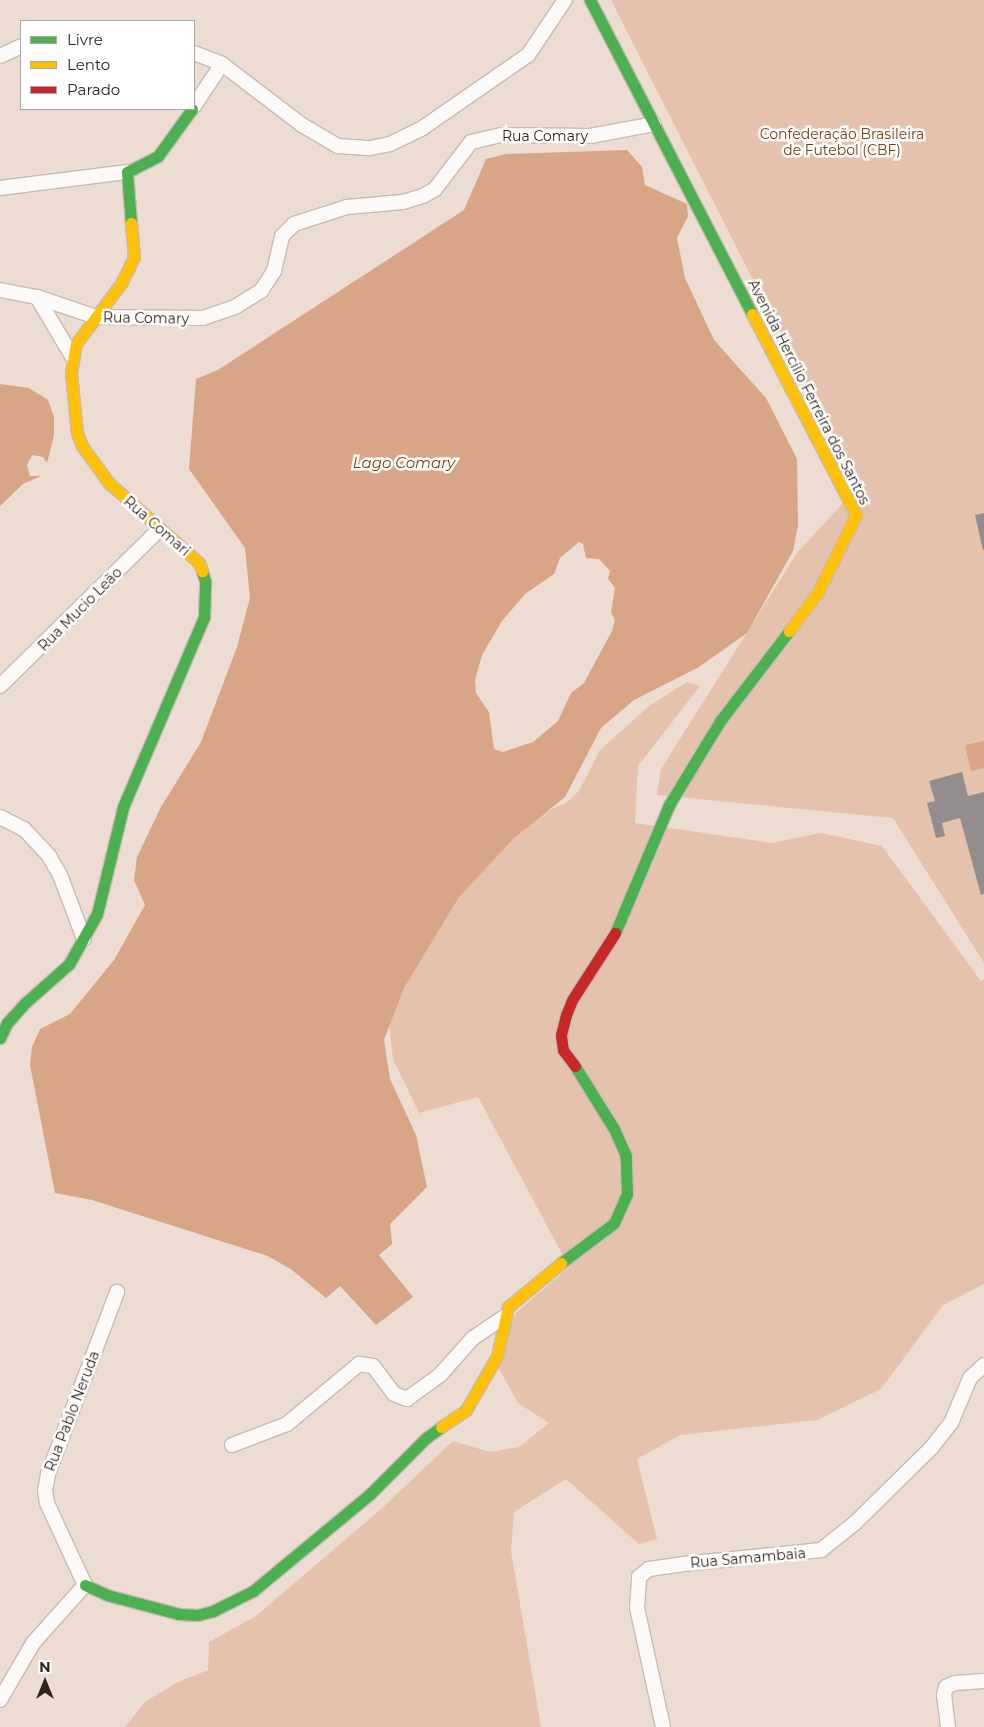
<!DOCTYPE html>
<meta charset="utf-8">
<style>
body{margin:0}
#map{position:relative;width:984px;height:1727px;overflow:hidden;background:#eddcd1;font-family:Montserrat,sans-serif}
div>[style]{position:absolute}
.green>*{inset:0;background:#e5c2ad}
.water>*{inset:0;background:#d8a586}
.building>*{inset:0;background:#948d8e}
.roads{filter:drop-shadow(1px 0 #c8bab2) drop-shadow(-1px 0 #c8bab2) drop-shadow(0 1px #c8bab2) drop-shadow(0 -1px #c8bab2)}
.street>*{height:14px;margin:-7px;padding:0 7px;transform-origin:7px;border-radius:7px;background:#fcfaf8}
.fast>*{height:11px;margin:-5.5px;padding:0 5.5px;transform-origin:5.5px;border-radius:5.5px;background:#4caf50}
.slow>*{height:11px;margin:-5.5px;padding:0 5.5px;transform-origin:5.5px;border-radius:5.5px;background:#ffc107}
.jam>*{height:11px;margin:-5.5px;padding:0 5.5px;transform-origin:5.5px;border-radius:5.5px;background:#c62828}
span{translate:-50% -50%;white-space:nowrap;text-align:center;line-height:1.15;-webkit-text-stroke:5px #fff;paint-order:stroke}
.park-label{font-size:14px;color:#7d4013}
.street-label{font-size:14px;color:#2f231c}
.water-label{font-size:15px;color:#783b0c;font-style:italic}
.legend{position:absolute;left:20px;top:20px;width:175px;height:90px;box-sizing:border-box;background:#fff;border:1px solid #aca7a4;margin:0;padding:6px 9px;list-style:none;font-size:15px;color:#2f231c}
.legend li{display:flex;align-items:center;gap:10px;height:25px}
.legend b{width:25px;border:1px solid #aca7a4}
.north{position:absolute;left:20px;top:1657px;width:50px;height:50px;-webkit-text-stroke:4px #fff;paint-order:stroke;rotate:0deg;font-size:14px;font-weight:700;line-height:20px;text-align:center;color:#2f231c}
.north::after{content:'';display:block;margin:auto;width:18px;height:22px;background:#2f231c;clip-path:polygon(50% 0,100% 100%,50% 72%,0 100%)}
</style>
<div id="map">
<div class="green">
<i style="clip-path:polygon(611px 0,984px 0,984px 963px,893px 818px,657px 795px,661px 769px,797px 553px,858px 487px)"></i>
<i style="clip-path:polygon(687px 682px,700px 686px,638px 766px,635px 823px,772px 843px,821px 833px,882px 846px,981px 981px,984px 979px,984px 1284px,943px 1305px,881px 1389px,817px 1420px,680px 1435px,637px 1459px,657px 1539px,639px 1544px,566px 1479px,514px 1512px,511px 1551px,541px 1727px,125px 1727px,145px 1702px,176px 1683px,208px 1670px,209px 1642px,256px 1616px,381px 1509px,453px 1441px,490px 1452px,519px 1447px,549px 1423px,518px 1403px,492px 1356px,517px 1312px,569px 1267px,478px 1097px,419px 1113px,393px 1059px,389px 1023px,403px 975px,457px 882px,510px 827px,566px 803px,579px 791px,600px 750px,649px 706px)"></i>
</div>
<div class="water">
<i style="clip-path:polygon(evenodd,627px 150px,642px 167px,645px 185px,687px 204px,688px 216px,677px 238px,685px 278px,714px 340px,766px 398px,797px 459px,798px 525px,793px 551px,747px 633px,699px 667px,634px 700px,601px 728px,565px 797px,513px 839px,459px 897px,404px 988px,384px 1040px,390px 1079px,416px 1135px,427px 1187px,390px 1224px,392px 1244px,379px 1255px,413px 1297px,376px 1325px,340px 1286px,326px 1298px,292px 1270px,268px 1256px,92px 1200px,55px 1193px,30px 1065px,32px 1047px,40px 1029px,70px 1014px,114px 960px,145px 905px,134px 880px,137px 857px,161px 807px,201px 742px,237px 647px,250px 598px,245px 548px,189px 469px,196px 379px,218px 370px,464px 210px,486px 159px,506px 154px,627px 150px,579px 542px,583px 544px,586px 558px,599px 559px,610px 571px,608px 579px,615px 588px,611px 612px,615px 620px,612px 631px,584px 683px,571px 693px,558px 721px,533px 742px,503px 752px,494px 749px,489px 712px,476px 693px,475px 680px,482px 655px,502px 621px,525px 594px,554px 574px,560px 558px,579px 542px)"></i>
<i style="clip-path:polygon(0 384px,29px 388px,48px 400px,54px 417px,54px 435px,47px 463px,43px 457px,32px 455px,27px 465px,30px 476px,41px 476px,23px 484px,0 506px)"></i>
<i style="clip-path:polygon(984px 741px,984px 768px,971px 771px,965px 745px)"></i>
</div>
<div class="building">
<i style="clip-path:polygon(984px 513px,984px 550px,983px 550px,975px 515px)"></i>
<i style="clip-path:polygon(962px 772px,968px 796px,984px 792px,984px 894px,981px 895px,960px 818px,942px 823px,945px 836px,936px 838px,927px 803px,935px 801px,929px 781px)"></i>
</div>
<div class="roads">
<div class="street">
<i style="left:194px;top:53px;width:30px;rotate:21deg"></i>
<i style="left:222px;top:64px;width:101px;rotate:37.3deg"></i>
<i style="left:302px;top:125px;width:42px;rotate:30.3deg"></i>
<i style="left:338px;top:146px;width:32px;rotate:4deg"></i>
<i style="left:370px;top:148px;width:20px;rotate:-11deg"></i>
<i style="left:390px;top:144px;width:34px;rotate:-26deg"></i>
<i style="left:421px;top:129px;width:130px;rotate:-34.7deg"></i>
<i style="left:528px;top:55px;width:66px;rotate:-56.1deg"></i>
<i style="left:0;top:56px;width:23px;rotate:-25deg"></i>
<i style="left:194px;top:106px;width:50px;rotate:-56.3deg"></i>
<i style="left:0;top:188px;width:128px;rotate:-7.2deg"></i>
<i style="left:0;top:290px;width:38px;rotate:11deg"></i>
<i style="left:37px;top:297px;width:62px;rotate:18.7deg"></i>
<i style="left:96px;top:317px;width:107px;rotate:0.5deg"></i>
<i style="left:203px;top:318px;width:34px;rotate:-19deg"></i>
<i style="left:235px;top:307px;width:31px;rotate:-32deg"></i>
<i style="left:261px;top:291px;width:24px;rotate:-57deg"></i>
<i style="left:274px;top:271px;width:36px;rotate:-77deg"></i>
<i style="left:282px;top:236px;width:17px;rotate:-45deg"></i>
<i style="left:294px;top:224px;width:56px;rotate:-17.8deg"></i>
<i style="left:347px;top:207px;width:56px;rotate:-5.1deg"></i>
<i style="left:403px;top:202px;width:21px;rotate:-17deg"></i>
<i style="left:423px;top:196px;width:14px;rotate:-30deg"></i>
<i style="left:435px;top:189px;width:59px;rotate:-52.5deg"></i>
<i style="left:471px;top:142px;width:31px;rotate:-13deg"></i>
<i style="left:501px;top:135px;width:89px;rotate:0.6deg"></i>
<i style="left:590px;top:136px;width:65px;rotate:-10.6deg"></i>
<i style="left:37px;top:297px;width:69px;rotate:59.3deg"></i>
<i style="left:0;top:686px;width:223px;rotate:-44.5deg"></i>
<i style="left:0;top:817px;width:27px;rotate:27deg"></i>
<i style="left:24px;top:829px;width:37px;rotate:47deg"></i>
<i style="left:49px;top:856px;width:22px;rotate:60deg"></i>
<i style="left:60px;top:875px;width:68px;rotate:69.4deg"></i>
<i style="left:232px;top:1445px;width:59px;rotate:-20.9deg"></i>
<i style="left:287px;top:1424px;width:94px;rotate:-39.8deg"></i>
<i style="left:359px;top:1364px;width:14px;rotate:8deg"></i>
<i style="left:373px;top:1366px;width:35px;rotate:53deg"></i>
<i style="left:394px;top:1394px;width:14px;rotate:21deg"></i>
<i style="left:407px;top:1399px;width:41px;rotate:-36deg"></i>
<i style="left:440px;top:1375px;width:50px;rotate:-48.3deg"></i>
<i style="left:473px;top:1338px;width:37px;rotate:-34deg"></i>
<i style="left:0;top:1700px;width:66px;rotate:-59.9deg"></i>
<i style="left:33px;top:1643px;width:78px;rotate:-48.1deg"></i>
<i style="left:85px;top:1585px;width:90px;rotate:-114.9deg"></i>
<i style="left:47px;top:1503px;width:13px;rotate:-99deg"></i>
<i style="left:45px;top:1490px;width:16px;rotate:-79deg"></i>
<i style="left:48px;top:1474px;width:195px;rotate:-69.2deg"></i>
<i style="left:663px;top:1727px;width:122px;rotate:-102.3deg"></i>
<i style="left:637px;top:1608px;width:31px;rotate:-86deg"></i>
<i style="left:639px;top:1577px;width:13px;rotate:-39deg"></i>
<i style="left:649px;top:1569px;width:34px;rotate:-8deg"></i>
<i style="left:683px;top:1564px;width:139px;rotate:-5.8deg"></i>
<i style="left:821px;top:1550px;width:43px;rotate:-38.5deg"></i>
<i style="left:855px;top:1523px;width:108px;rotate:-44.6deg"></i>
<i style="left:932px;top:1447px;width:31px;rotate:-52deg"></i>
<i style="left:951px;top:1423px;width:49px;rotate:-67.1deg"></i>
<i style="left:970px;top:1378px;width:19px;rotate:-43deg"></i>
<i style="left:948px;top:1727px;width:32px;rotate:-97deg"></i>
<i style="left:944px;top:1695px;width:8px;rotate:-76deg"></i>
<i style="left:946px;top:1687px;width:10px;rotate:-24deg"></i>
<i style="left:955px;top:1683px;width:29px;rotate:-4deg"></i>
</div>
<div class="fast">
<i style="left:590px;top:0;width:353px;rotate:62.7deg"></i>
<i style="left:131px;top:223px;width:51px;rotate:-94.5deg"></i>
<i style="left:127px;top:172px;width:35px;rotate:-27deg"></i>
<i style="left:158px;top:156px;width:58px;rotate:-54.1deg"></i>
<i style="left:615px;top:933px;width:139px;rotate:-67.1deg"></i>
<i style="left:669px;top:805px;width:98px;rotate:-58.7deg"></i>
<i style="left:720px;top:721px;width:113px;rotate:-52.5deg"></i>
<i style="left:0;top:1038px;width:17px;rotate:-65deg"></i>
<i style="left:7px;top:1023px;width:27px;rotate:-48deg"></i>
<i style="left:25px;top:1003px;width:59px;rotate:-41.6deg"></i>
<i style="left:69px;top:964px;width:57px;rotate:-60.8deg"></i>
<i style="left:97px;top:914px;width:110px;rotate:-76.3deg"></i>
<i style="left:123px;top:807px;width:207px;rotate:-66.9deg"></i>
<i style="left:204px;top:617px;width:36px;rotate:-88deg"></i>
<i style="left:205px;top:581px;width:10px;rotate:-107deg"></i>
<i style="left:561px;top:1263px;width:66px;rotate:-37deg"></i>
<i style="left:614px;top:1223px;width:32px;rotate:-66deg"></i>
<i style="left:627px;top:1194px;width:38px;rotate:-92deg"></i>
<i style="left:626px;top:1156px;width:30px;rotate:-114deg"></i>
<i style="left:614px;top:1129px;width:74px;rotate:-121.8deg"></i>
<i style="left:85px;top:1585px;width:24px;rotate:24deg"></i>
<i style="left:107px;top:1595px;width:74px;rotate:14.8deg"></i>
<i style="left:179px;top:1614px;width:19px;rotate:3deg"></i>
<i style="left:198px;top:1615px;width:16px;rotate:-15deg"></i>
<i style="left:213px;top:1611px;width:45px;rotate:-26.6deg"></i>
<i style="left:253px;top:1591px;width:152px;rotate:-39.7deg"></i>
<i style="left:370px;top:1494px;width:79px;rotate:-45deg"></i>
<i style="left:426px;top:1438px;width:19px;rotate:-36deg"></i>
</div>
<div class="slow">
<i style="left:131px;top:223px;width:34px;rotate:85deg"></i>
<i style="left:134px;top:257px;width:28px;rotate:116deg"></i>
<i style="left:122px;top:282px;width:77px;rotate:126.6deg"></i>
<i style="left:76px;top:344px;width:29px;rotate:100deg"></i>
<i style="left:71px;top:373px;width:60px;rotate:84.3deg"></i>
<i style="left:77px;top:433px;width:14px;rotate:69deg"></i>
<i style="left:82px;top:446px;width:46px;rotate:53.9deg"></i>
<i style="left:109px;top:483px;width:120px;rotate:41.6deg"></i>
<i style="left:199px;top:563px;width:9px;rotate:69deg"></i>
<i style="left:752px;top:314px;width:226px;rotate:62.6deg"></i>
<i style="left:856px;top:515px;width:86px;rotate:116.3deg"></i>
<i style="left:818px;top:592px;width:49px;rotate:126.6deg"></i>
<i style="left:441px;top:1427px;width:30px;rotate:-34deg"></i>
<i style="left:466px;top:1410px;width:62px;rotate:-60.1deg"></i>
<i style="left:497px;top:1356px;width:50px;rotate:-77.3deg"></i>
<i style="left:508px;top:1307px;width:69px;rotate:-39.7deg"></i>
</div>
<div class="jam">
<i style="left:575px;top:1066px;width:20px;rotate:-127deg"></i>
<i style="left:563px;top:1050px;width:15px;rotate:-98deg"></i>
<i style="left:561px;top:1035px;width:21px;rotate:-76deg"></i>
<i style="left:566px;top:1015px;width:16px;rotate:-68deg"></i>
<i style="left:572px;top:1000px;width:80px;rotate:-57.3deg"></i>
</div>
</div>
<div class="park-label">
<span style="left:842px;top:142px">Confederação Brasileira<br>de Futebol (CBF)</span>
</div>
<div class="street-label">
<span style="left:545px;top:136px">Rua Comary</span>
<span style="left:146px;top:318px;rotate:1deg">Rua Comary</span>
<span style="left:809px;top:392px;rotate:63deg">Avenida Hercílio Ferreira dos Santos</span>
<span style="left:157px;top:526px;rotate:41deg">Rua Comari</span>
<span style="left:80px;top:609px;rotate:-45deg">Rua Mucio Leão</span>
<span style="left:72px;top:1411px;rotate:-69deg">Rua Pablo Neruda</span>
<span style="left:748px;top:1558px;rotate:-5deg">Rua Samambaia</span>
</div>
<div class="water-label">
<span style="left:404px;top:463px">Lago Comary</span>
</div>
<ul class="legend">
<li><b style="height:6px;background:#4caf50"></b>Livre</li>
<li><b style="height:6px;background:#ffc107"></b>Lento</li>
<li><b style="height:6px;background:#c62828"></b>Parado</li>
</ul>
<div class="north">N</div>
</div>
